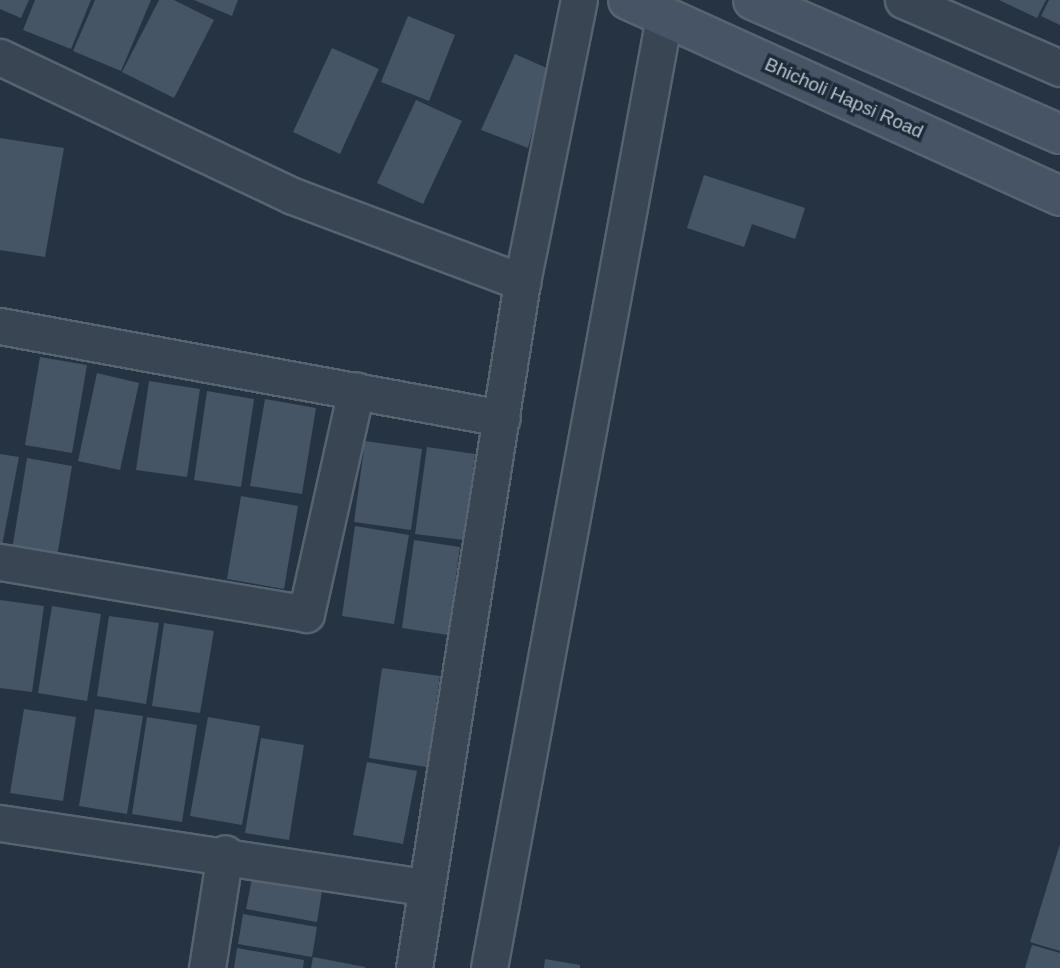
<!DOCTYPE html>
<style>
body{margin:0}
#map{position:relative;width:1060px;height:968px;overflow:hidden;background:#253342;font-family:Arial,sans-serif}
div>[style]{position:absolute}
.building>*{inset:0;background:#465566}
.roads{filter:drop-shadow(2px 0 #57636f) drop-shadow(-2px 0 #57636f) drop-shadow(0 2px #57636f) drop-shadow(0 -2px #57636f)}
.street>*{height:35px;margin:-17.5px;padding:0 17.5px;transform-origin:17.5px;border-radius:17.5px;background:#394552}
.secondary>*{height:38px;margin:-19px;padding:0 19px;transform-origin:19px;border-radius:19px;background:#475465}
span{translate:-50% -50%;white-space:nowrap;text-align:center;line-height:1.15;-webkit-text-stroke:7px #1e2a37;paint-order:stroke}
.street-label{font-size:19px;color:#b6c0cc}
</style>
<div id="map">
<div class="building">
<i style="clip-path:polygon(0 0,29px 0,21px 18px,0 9px)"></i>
<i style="clip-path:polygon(35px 0,91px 0,71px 49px,23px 30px)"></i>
<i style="clip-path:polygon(95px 0,151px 0,121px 71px,73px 51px)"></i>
<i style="clip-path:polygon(159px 0,174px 0,214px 20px,174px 98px,122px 72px)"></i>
<i style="clip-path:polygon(194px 0,238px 0,232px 16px)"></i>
<i style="clip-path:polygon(999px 0,1046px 0,1037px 18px)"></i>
<i style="clip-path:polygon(1049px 0,1060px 0,1060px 25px,1041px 16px)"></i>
<i style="clip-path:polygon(408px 16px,455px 35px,429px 101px,381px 82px)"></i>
<i style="clip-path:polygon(332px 48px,379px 69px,340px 154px,293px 132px)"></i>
<i style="clip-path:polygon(515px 54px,549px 69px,528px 148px,481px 130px)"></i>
<i style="clip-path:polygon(416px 100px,462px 121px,423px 204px,377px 183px)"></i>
<i style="clip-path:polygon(0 138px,64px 148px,45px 257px,0 250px)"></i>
<i style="clip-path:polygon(704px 175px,805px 208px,795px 239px,752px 224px,744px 247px,687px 228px)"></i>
<i style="clip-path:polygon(40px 357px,87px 365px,72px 453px,25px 445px)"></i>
<i style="clip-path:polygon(97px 373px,139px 383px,120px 470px,78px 461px)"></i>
<i style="clip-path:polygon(149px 381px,200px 389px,187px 477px,136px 470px)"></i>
<i style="clip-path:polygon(207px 391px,254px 399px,241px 487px,194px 480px)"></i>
<i style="clip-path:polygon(265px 399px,316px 408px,302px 494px,250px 486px)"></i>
<i style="clip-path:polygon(365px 441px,422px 449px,411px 530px,354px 522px)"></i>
<i style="clip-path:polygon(427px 447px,475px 454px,464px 540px,415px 534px)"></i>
<i style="clip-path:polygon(0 454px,19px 457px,2px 546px,0 545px)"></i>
<i style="clip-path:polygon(27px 458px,72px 466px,57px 557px,12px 550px)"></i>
<i style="clip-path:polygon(241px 496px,298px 506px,284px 589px,227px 579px)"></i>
<i style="clip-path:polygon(355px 526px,409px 535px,394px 624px,342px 616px)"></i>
<i style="clip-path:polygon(414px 540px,460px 547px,448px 635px,402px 628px)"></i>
<i style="clip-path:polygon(0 600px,44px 606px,32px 692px,0 688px)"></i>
<i style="clip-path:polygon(52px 606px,101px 614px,87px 701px,38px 693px)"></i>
<i style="clip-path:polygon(109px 616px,159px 623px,146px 704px,97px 696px)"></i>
<i style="clip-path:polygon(164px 623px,214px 631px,200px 713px,152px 706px)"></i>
<i style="clip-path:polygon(382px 668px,440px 676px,427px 767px,369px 758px)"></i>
<i style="clip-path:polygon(24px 709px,76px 717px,63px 801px,10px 793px)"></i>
<i style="clip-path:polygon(95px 709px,143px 716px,127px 814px,79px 806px)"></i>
<i style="clip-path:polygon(147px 717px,197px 725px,182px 822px,132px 814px)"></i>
<i style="clip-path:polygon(208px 717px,260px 726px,242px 825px,190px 816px)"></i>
<i style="clip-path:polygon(261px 738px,304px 745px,289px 840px,245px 833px)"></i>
<i style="clip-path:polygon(367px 762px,417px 771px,403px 844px,353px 835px)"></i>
<i style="clip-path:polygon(1060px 844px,1060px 951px,1030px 942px)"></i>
<i style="clip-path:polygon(253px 873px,323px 885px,317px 922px,246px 909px)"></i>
<i style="clip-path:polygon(243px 914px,317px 927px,312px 957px,238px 944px)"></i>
<i style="clip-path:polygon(1032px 945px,1060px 953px,1060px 968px,1025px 968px)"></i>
<i style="clip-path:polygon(237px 948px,304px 960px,303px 968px,234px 968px)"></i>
<i style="clip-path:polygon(313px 957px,365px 967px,365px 968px,311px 968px)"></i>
<i style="clip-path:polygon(545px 959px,580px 965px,580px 968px,544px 968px)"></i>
</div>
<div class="roads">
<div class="street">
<i style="left:903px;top:0;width:171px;rotate:23.4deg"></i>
<i style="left:0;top:57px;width:324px;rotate:25.4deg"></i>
<i style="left:293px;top:196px;width:245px;rotate:20.6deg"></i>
<i style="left:0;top:326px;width:510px;rotate:10.39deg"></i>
<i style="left:0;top:562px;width:310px;rotate:9.6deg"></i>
<i style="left:306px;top:614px;width:229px;rotate:-77.4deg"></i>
<i style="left:0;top:823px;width:430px;rotate:8.6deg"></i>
<i style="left:207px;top:968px;width:116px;rotate:-81.1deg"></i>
<i style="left:414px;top:968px;width:694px;rotate:-81.05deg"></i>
<i style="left:522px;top:282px;width:288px;rotate:-78.6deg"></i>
<i style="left:489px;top:968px;width:967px;rotate:-79.57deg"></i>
</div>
<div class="secondary">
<i style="left:628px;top:0;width:474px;rotate:24.4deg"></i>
<i style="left:753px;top:0;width:335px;rotate:23.6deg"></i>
</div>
</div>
<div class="street-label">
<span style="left:844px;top:98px;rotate:24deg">Bhicholi Hapsi Road</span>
</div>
</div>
